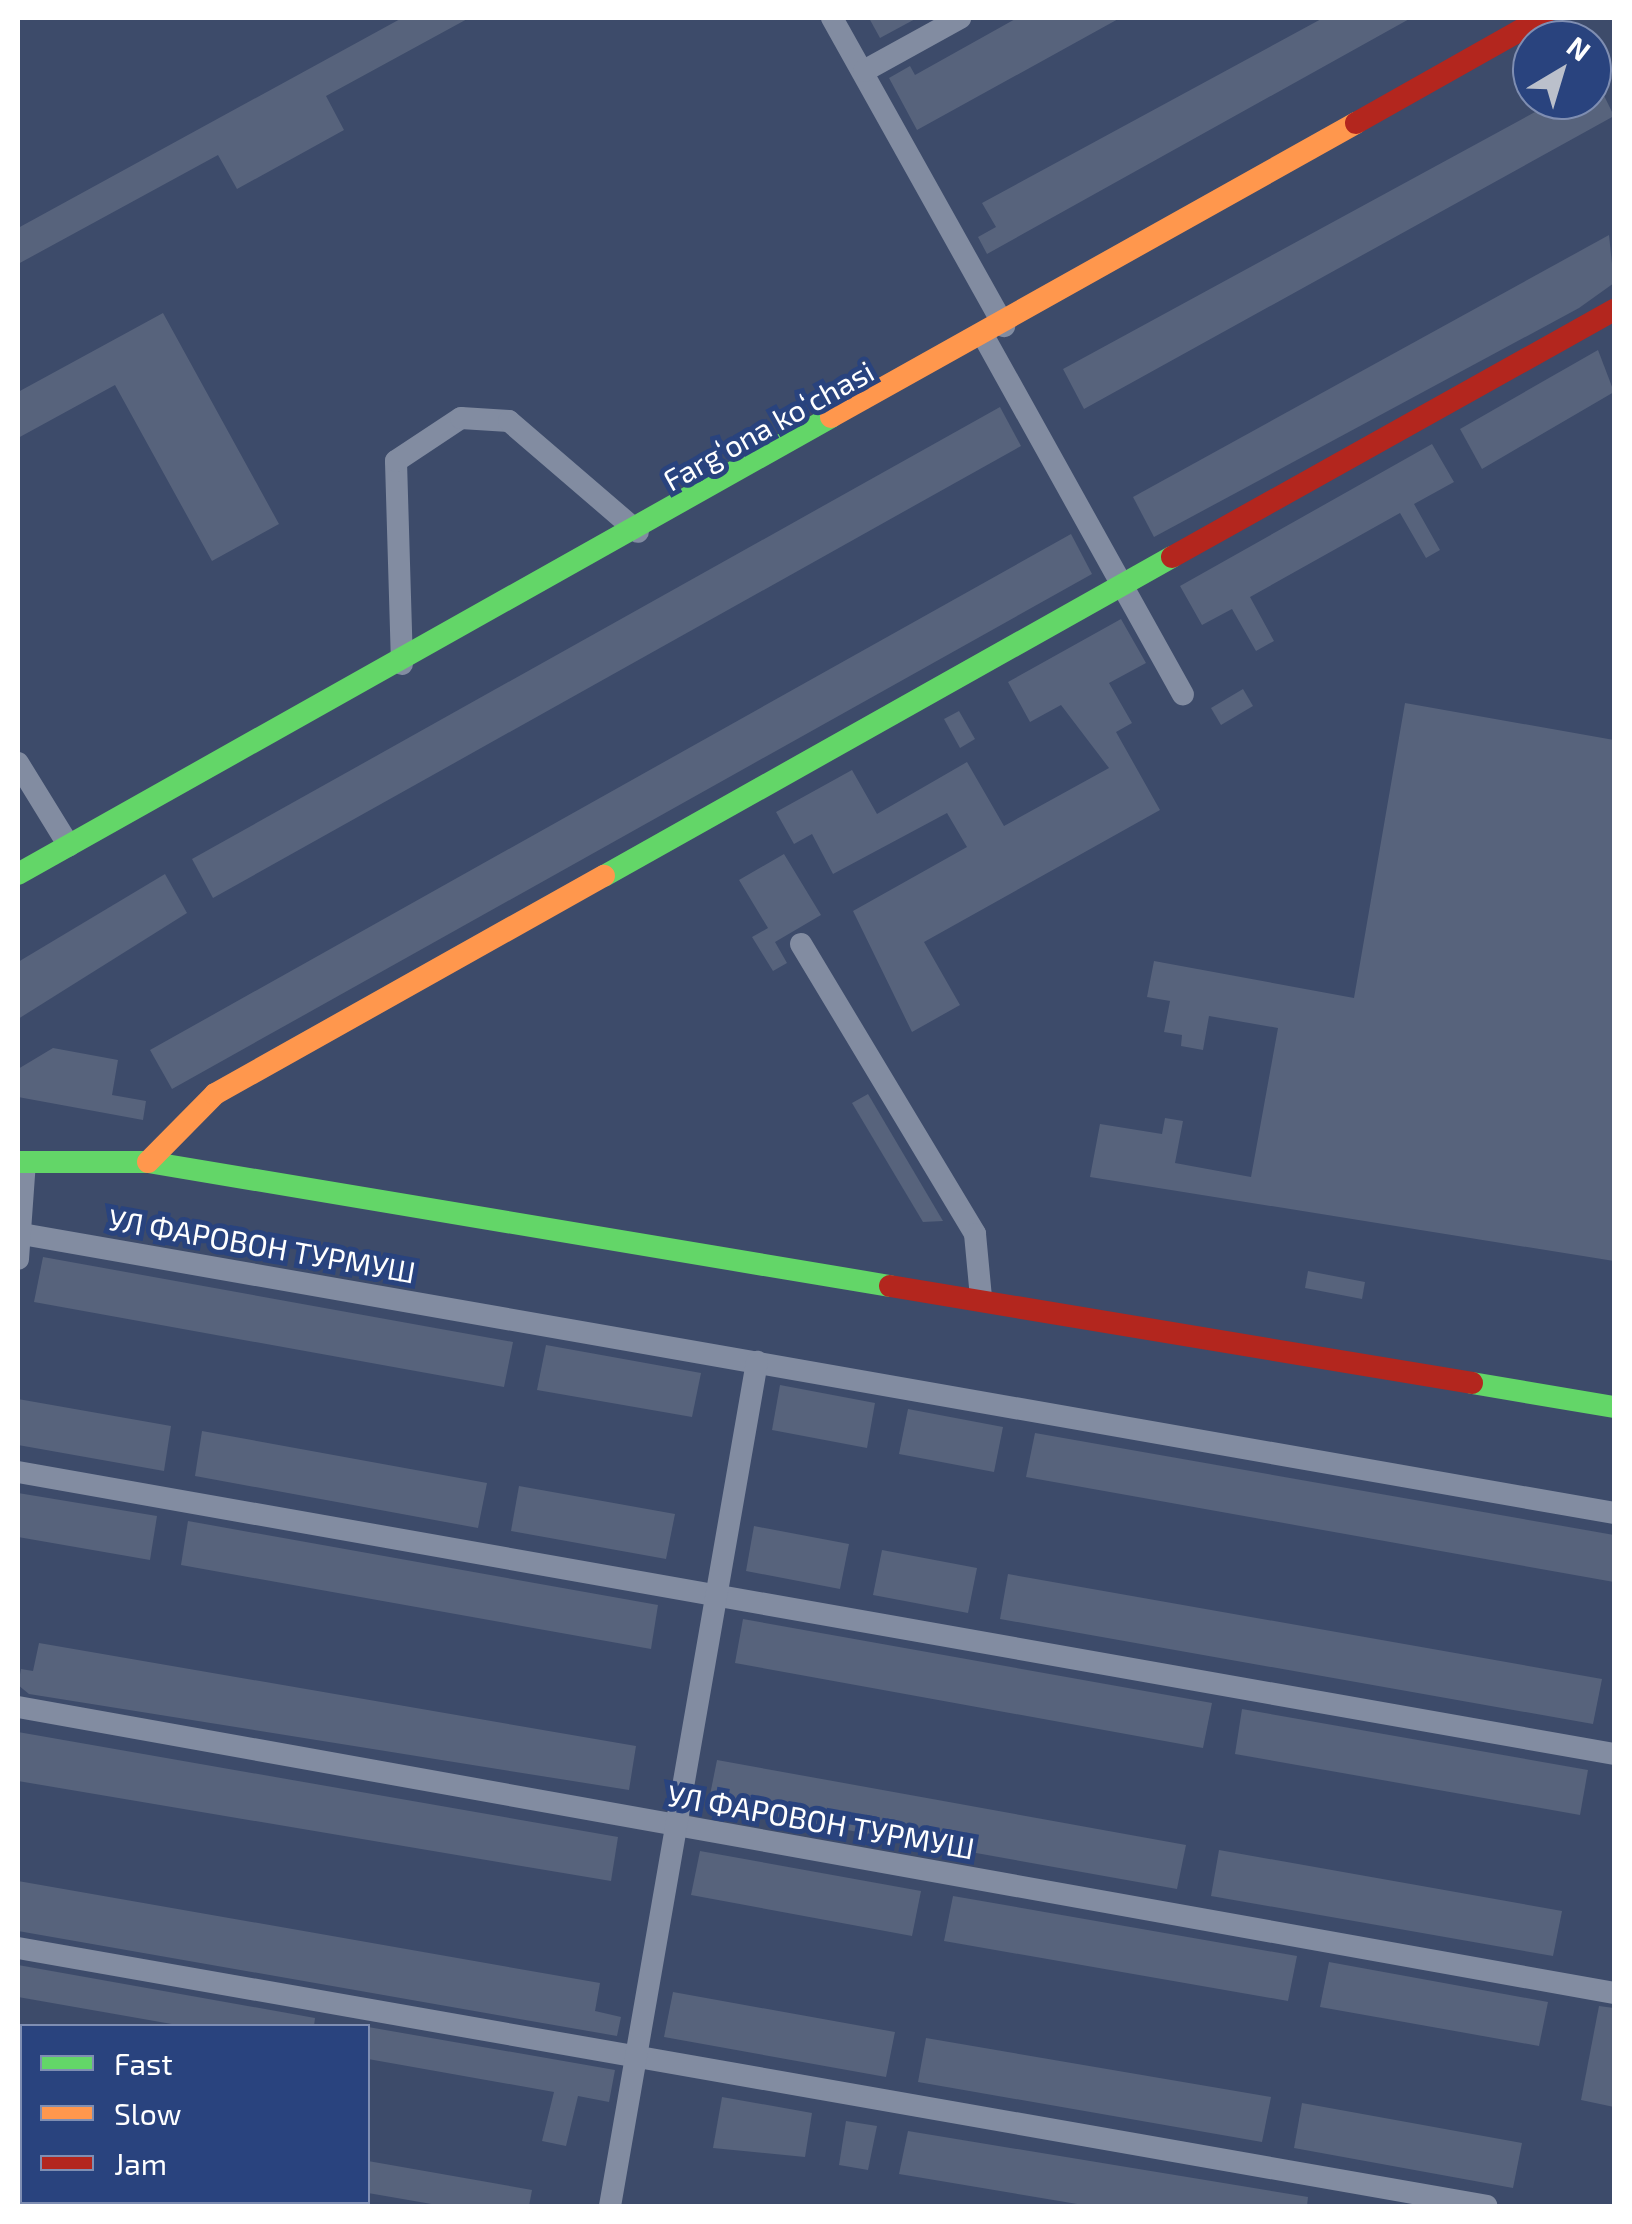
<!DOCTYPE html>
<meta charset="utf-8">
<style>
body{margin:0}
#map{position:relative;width:1632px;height:2224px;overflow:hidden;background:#3d4b6a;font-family:"Exo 2",sans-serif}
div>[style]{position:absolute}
.building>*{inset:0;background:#57637c}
.street>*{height:22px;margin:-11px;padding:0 11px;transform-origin:11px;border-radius:11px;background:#828ca1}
.fast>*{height:22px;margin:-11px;padding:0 11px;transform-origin:11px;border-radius:11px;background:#63d668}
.slow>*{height:22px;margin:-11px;padding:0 11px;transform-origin:11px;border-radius:11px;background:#ff974d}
.jam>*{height:22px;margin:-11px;padding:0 11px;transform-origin:11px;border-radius:11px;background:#b3261e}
span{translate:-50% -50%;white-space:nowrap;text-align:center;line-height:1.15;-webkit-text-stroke:10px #29437e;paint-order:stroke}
.street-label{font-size:30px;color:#fff}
.frame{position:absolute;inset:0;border:20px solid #fff;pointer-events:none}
.legend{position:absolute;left:20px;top:2024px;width:350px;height:180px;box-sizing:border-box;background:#29437e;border:2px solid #7f8eb2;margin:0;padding:12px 18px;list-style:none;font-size:30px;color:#fff}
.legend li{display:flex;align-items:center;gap:20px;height:50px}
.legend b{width:50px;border:2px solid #7f8eb2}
.north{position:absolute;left:1512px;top:20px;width:100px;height:100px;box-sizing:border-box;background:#29437e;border:2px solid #7f8eb2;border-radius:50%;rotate:38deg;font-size:28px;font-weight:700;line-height:40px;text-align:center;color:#fff}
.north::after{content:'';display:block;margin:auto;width:35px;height:45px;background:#bbc0cb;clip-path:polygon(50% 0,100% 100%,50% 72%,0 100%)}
</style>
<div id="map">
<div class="building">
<i style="clip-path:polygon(402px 18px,469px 18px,326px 96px,344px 130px,237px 189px,218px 155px,18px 264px,18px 228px)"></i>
<i style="clip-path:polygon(869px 18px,917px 18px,880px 38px)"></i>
<i style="clip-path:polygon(1017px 18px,1120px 18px,917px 130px,889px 78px,910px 66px,915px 75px)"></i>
<i style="clip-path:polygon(1323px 18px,1411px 18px,987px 254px,978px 237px,996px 227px,982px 203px)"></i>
<i style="clip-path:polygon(1592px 71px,1614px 116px,1084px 409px,1063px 369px,1557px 100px,1592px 100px)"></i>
<i style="clip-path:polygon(1609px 235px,1614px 283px,1579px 308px,1154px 537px,1133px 497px)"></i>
<i style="clip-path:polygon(163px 313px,279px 524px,212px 561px,115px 385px,18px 438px,18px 392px)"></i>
<i style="clip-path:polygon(1598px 350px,1614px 392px,1482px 469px,1460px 429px)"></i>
<i style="clip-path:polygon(1000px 407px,1021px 446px,213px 898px,192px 859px)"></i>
<i style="clip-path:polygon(1432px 444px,1454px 482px,1414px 504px,1440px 550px,1426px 558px,1400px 513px,1250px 597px,1274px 641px,1256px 651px,1232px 609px,1202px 625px,1180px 586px)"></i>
<i style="clip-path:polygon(1071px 534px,1092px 574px,172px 1089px,150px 1050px)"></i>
<i style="clip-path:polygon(1121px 619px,1146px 663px,1109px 683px,1132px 723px,1116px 732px,1160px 810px,924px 942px,960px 1005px,912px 1032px,853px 911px,967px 847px,947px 813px,833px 874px,812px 834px,794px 844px,776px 812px,852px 770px,877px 814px,967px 762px,1004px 826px,1109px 768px,1061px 705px,1030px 722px,1008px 682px)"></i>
<i style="clip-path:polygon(1243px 689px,1253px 706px,1221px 725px,1211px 708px)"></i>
<i style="clip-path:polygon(1405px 703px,1614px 740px,1614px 1261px,1090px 1177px,1100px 1124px,1162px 1134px,1165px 1118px,1183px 1121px,1175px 1163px,1251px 1177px,1278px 1028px,1209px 1016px,1203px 1050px,1181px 1046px,1182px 1035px,1164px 1032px,1170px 1001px,1147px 997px,1154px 961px,1354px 998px)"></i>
<i style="clip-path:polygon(959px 711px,975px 739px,960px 748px,944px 719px)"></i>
<i style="clip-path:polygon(784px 854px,821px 915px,775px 942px,787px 963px,773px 971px,752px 937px,768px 928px,739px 880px)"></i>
<i style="clip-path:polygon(165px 874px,187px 913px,18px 1019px,18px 962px)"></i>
<i style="clip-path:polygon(53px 1048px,118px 1060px,112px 1095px,146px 1101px,143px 1120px,18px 1097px,18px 1069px)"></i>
<i style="clip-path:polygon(868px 1094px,943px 1221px,923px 1222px,852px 1103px)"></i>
<i style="clip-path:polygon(43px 1257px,513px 1342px,504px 1387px,34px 1302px)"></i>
<i style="clip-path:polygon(1308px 1271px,1365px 1282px,1362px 1299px,1305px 1288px)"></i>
<i style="clip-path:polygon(546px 1345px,701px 1373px,692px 1417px,537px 1390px)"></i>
<i style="clip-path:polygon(780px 1385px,875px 1403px,867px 1448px,772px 1430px)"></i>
<i style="clip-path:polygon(18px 1399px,171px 1426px,164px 1471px,18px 1445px)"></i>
<i style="clip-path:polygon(908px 1409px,1003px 1427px,994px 1472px,899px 1454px)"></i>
<i style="clip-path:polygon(202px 1431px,487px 1483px,478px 1528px,195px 1476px)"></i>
<i style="clip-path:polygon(1035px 1433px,1614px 1535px,1614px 1582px,1026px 1477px)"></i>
<i style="clip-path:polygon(519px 1486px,675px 1514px,666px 1559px,511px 1531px)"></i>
<i style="clip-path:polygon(18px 1493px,157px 1516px,150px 1560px,18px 1537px)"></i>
<i style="clip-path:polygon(188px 1521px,658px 1605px,651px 1649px,181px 1565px)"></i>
<i style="clip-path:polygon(754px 1526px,849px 1544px,840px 1589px,746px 1571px)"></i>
<i style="clip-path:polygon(882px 1550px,977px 1568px,968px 1613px,873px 1595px)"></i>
<i style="clip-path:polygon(1008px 1574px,1602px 1679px,1593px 1724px,1000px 1619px)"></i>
<i style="clip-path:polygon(743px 1619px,1212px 1703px,1203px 1748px,735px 1663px)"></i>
<i style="clip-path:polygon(39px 1643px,636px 1746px,629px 1790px,29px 1694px,18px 1685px,21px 1669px,33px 1671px)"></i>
<i style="clip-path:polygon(1242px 1709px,1588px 1770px,1580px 1815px,1235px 1754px)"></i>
<i style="clip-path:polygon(18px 1732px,618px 1837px,611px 1881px,18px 1781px)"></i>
<i style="clip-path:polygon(717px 1760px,1186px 1845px,1177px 1889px,708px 1805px)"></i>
<i style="clip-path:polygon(1219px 1850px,1562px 1911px,1553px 1956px,1211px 1896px)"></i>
<i style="clip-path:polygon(700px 1851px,921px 1891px,912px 1936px,691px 1895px)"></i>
<i style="clip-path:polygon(18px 1881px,600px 1983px,595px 2011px,621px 2017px,617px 2036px,18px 1931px)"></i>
<i style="clip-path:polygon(953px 1896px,1297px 1956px,1288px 2001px,944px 1941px)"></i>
<i style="clip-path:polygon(1329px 1962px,1548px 2002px,1539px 2046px,1320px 2007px)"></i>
<i style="clip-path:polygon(18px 1965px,315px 2018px,314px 2026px,183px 2026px,18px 1997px)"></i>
<i style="clip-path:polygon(673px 1992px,895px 2032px,886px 2077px,664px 2037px)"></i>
<i style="clip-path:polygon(1599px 2006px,1614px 2008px,1614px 2107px,1581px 2100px)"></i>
<i style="clip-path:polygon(368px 2027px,615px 2070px,609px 2102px,578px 2096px,566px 2146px,542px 2141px,554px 2092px,368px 2059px)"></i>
<i style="clip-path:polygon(926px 2038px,1271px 2097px,1262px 2142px,918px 2082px)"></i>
<i style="clip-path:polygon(722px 2097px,812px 2113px,805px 2157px,713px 2148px)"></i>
<i style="clip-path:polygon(1302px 2103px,1522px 2143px,1513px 2188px,1294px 2148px)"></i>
<i style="clip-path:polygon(846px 2121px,877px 2126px,868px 2170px,839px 2165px)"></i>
<i style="clip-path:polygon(908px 2131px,1308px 2197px,1307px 2206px,1089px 2206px,899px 2174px)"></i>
<i style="clip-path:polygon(368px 2161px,532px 2190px,529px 2206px,443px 2206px,368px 2193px)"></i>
</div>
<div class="street">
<i style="left:832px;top:18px;width:353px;rotate:60.8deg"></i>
<i style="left:864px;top:71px;width:110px;rotate:-28.9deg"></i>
<i style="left:984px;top:337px;width:409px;rotate:60.9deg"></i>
<i style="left:402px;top:664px;width:203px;rotate:-91.7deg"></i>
<i style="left:396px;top:461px;width:78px;rotate:-33.5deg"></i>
<i style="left:461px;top:418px;width:48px;rotate:3.6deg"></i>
<i style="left:509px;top:421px;width:170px;rotate:40.7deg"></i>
<i style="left:18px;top:763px;width:97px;rotate:58.4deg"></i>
<i style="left:801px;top:944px;width:338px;rotate:59deg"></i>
<i style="left:975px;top:1234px;width:63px;rotate:84.6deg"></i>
<i style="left:22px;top:1234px;width:1616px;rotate:9.94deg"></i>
<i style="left:18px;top:1259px;width:97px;rotate:-85.9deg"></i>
<i style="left:18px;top:1472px;width:1621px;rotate:10.02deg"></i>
<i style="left:18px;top:1707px;width:1621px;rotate:10.16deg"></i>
<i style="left:18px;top:1948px;width:1491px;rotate:9.96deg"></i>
<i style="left:18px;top:2155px;width:4px;rotate:14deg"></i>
<i style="left:287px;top:2202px;width:29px;rotate:8deg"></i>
<i style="left:610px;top:2206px;width:857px;rotate:-80.12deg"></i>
</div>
<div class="fast">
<i style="left:18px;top:874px;width:933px;rotate:-29.34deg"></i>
<i style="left:604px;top:876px;width:651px;rotate:-29.32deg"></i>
<i style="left:18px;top:1162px;width:130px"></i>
<i style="left:148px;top:1162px;width:752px;rotate:9.49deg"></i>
<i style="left:1472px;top:1383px;width:144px;rotate:9.6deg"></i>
</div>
<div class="slow">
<i style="left:831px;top:417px;width:602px;rotate:-29.25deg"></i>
<i style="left:148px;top:1162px;width:95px;rotate:-45.4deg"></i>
<i style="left:215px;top:1094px;width:446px;rotate:-29.3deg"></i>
</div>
<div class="jam">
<i style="left:1356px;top:123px;width:214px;rotate:-29.4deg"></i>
<i style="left:1172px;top:557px;width:506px;rotate:-29.2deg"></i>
<i style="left:890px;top:1286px;width:590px;rotate:9.46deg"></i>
</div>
<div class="street-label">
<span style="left:768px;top:425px;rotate:-29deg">Fargʻona koʻchasi</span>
<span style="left:262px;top:1245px;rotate:10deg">УЛ ФАРОВОН ТУРМУШ</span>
<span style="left:821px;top:1821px;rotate:10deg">УЛ ФАРОВОН ТУРМУШ</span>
</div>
<div class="frame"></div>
<ul class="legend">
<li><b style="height:12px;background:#63d668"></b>Fast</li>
<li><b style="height:12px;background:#ff974d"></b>Slow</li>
<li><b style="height:12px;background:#b3261e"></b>Jam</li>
</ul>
<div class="north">N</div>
</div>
